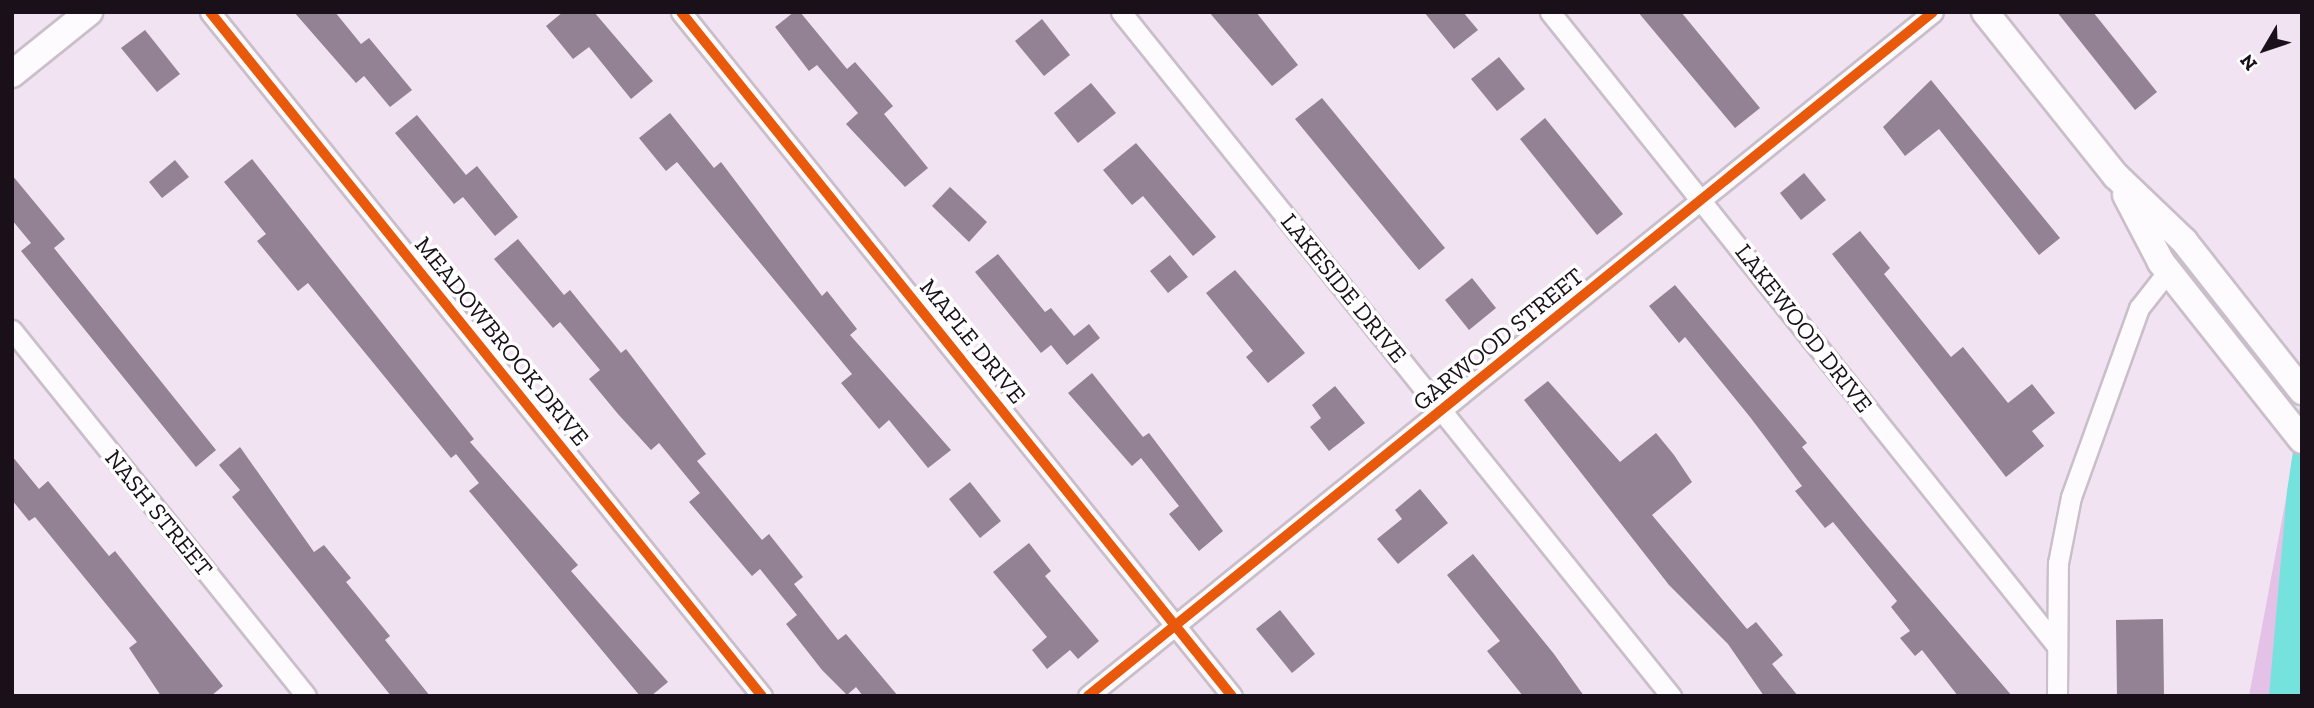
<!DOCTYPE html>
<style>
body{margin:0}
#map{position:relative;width:2314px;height:708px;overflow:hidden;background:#f1e3f2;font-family:"Zilla Slab",serif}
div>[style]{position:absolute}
.green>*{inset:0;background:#e4c1e6}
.water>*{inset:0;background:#76e2de}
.building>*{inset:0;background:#938194}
.roads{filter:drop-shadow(2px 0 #c9bec9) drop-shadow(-2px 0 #c9bec9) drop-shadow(0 2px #c9bec9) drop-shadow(0 -2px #c9bec9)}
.minor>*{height:19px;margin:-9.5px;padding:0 9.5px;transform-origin:9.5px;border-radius:9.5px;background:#fdfbfd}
.secondary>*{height:26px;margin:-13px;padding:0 13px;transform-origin:13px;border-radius:13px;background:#fdfbfd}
.cycleway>*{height:10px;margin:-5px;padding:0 5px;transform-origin:5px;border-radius:5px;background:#e8590c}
span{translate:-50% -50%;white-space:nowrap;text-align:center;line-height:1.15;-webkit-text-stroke:7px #fff;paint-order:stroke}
.street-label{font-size:24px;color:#19101a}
.frame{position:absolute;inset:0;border:14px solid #19101a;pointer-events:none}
.north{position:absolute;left:2230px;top:14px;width:70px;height:70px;-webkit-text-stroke:5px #fff;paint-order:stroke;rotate:231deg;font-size:19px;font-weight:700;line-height:28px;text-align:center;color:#19101a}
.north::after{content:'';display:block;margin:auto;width:24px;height:32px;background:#19101a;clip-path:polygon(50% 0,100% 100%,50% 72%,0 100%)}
</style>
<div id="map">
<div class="green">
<i style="clip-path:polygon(2293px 461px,2302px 473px,2302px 696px,2249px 696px)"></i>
</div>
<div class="water">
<i style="clip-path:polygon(2302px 392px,2302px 696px,2269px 696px,2287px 491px)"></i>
</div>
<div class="building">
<i style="clip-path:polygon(294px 12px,335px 12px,361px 44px,369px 38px,412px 90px,390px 107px,364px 76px,356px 83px)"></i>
<i style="clip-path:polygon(563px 12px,594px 12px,653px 81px,631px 99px,589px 47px,573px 59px,546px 26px)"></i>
<i style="clip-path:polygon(794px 12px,800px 12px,847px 69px,855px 62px,893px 106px,884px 114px,928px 168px,905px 187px,846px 124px,858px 113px,817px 65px,809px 71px,775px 27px)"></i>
<i style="clip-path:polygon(1209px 12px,1256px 12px,1298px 65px,1272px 86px)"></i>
<i style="clip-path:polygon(1424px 12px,1463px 12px,1478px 30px,1454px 49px)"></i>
<i style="clip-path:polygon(1638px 12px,1681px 12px,1760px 108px,1735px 128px)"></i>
<i style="clip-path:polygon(2057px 12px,2093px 12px,2157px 92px,2135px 110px)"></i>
<i style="clip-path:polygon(1042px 19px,1070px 55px,1044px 76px,1015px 41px)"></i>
<i style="clip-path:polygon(145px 30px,180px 74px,157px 92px,121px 48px)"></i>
<i style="clip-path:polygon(1499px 57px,1525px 89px,1497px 111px,1471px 79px)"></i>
<i style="clip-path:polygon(1931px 80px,2060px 238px,2039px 255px,1939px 129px,1905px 156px,1883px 127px)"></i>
<i style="clip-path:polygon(1091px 83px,1116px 113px,1078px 143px,1054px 113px)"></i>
<i style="clip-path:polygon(1322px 98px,1445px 248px,1419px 270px,1295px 119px)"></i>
<i style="clip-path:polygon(670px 113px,714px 168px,721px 162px,822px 296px,827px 291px,857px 329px,850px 335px,951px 450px,928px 468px,889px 420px,879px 429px,841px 383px,852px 374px,677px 162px,666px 171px,639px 138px)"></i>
<i style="clip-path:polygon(417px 115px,466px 175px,477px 166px,518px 217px,495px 236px,463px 197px,454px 204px,395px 133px)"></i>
<i style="clip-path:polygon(1545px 118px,1623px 214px,1597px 235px,1520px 139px)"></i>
<i style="clip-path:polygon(1136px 143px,1216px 237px,1193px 256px,1143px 196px,1132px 205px,1103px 170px)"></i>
<i style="clip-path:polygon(252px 159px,474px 439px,470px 442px,578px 565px,571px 571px,668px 682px,651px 696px,640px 696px,496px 523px,469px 491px,479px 483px,456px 454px,451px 458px,308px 283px,298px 291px,257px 241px,266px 234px,224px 182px)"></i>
<i style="clip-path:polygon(175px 160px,189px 177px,162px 198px,149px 182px)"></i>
<i style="clip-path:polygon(1804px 173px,1826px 200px,1801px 220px,1780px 193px)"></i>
<i style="clip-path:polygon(12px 175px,65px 239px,54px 248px,216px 450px,196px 467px,21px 251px,31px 243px,12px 220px)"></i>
<i style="clip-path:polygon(950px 187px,987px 222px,969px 242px,932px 206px)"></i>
<i style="clip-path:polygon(1860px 231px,1890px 268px,1884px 274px,1951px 357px,1963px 347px,2008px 403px,2032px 384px,2055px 413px,2032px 431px,2044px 446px,2006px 477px,1832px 254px)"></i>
<i style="clip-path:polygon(518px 239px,564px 295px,570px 290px,621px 353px,626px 349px,706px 454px,697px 461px,762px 540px,769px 534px,803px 577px,794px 584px,838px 640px,846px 634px,898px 696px,863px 696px,856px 687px,847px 695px,822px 670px,786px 624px,797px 615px,760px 569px,752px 576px,689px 502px,700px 493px,659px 443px,651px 450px,618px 414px,589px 379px,600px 370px,560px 322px,553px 328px,494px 259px)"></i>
<i style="clip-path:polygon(998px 254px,1045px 312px,1051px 308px,1074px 336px,1089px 324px,1100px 338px,1067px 365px,1051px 345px,1041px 353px,975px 272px)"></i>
<i style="clip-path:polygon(1170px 255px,1188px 277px,1168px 293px,1150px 271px)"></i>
<i style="clip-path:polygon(1235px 270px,1305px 353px,1268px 383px,1246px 357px,1253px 351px,1206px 293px)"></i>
<i style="clip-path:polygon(1472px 278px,1496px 308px,1469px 330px,1445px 300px)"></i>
<i style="clip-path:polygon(1675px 285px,1807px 443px,1802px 447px,1867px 526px,2012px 696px,1958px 696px,1922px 650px,1915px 656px,1900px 638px,1910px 631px,1891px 607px,1897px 601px,1833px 522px,1825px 528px,1795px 491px,1802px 486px,1750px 417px,1685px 337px,1679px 343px,1649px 306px)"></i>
<i style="clip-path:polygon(1092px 373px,1143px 437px,1149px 433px,1223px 531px,1199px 551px,1169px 514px,1179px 506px,1141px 458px,1132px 466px,1068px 393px)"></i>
<i style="clip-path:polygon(1548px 381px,1620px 462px,1656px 433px,1674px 455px,1692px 482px,1652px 515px,1747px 629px,1756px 622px,1783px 655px,1772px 664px,1798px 696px,1764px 696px,1728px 644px,1669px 585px,1524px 400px)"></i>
<i style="clip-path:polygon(1335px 386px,1365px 423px,1329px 451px,1310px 427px,1321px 418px,1312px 405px)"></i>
<i style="clip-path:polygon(240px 447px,314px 552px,324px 545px,351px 578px,346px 582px,390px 636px,385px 640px,430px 696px,391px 696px,232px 497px,240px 490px,219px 465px)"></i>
<i style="clip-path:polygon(12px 456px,39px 489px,48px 481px,109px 556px,115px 551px,223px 686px,211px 696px,161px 696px,129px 648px,137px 642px,35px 517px,29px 521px,12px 500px)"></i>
<i style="clip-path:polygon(970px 482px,1001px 521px,980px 538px,949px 499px)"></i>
<i style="clip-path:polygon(1420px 489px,1448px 523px,1398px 564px,1377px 539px,1402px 519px,1395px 510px)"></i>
<i style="clip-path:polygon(1029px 543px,1051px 571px,1045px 576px,1099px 641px,1078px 659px,1070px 650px,1047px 669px,1032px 650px,1047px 637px,993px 572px)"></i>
<i style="clip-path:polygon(1473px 554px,1554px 654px,1584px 696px,1523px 696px,1487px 651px,1500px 641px,1447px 575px)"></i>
<i style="clip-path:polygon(1280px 610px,1315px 654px,1292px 673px,1256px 629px)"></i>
<i style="clip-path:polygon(2163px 619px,2164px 696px,2117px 696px,2116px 620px)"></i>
</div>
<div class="roads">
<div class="minor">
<i style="left:210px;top:12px;width:879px;rotate:51.1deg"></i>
<i style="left:681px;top:12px;width:878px;rotate:51.15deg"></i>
<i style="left:1121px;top:12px;width:878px;rotate:51.2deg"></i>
<i style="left:1550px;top:12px;width:810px;rotate:51.36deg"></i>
<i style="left:12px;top:330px;width:469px;rotate:51.2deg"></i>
<i style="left:1088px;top:696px;width:1087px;rotate:-38.99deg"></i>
<i style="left:2057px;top:696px;width:133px;rotate:-89.6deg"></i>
<i style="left:2058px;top:563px;width:67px;rotate:-78.9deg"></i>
<i style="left:2071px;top:497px;width:201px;rotate:-70.2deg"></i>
<i style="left:2139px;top:308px;width:47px;rotate:-51.9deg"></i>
</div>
<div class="secondary">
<i style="left:1985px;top:12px;width:210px;rotate:51.4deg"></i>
<i style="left:2116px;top:176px;width:94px;rotate:43.7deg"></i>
<i style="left:2184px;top:241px;width:191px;rotate:51.8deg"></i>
<i style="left:12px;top:74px;width:99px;rotate:-38.8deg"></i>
<i style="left:2126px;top:195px;width:76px;rotate:62.4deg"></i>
<i style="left:2161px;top:262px;width:227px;rotate:51.6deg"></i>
</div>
</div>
<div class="cycleway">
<i style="left:210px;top:12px;width:879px;rotate:51.1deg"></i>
<i style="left:681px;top:12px;width:878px;rotate:51.15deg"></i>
<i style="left:1088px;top:696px;width:1087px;rotate:-38.99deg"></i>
</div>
<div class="street-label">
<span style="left:1344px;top:288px;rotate:51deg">LAKESIDE DRIVE</span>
<span style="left:1804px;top:328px;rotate:52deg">LAKEWOOD DRIVE</span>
<span style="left:1498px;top:339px;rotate:-39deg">GARWOOD STREET</span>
<span style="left:502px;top:341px;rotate:51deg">MEADOWBROOK DRIVE</span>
<span style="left:973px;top:341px;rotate:51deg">MAPLE DRIVE</span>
<span style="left:159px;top:513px;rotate:51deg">NASH STREET</span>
</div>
<div class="frame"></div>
<div class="north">N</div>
</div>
